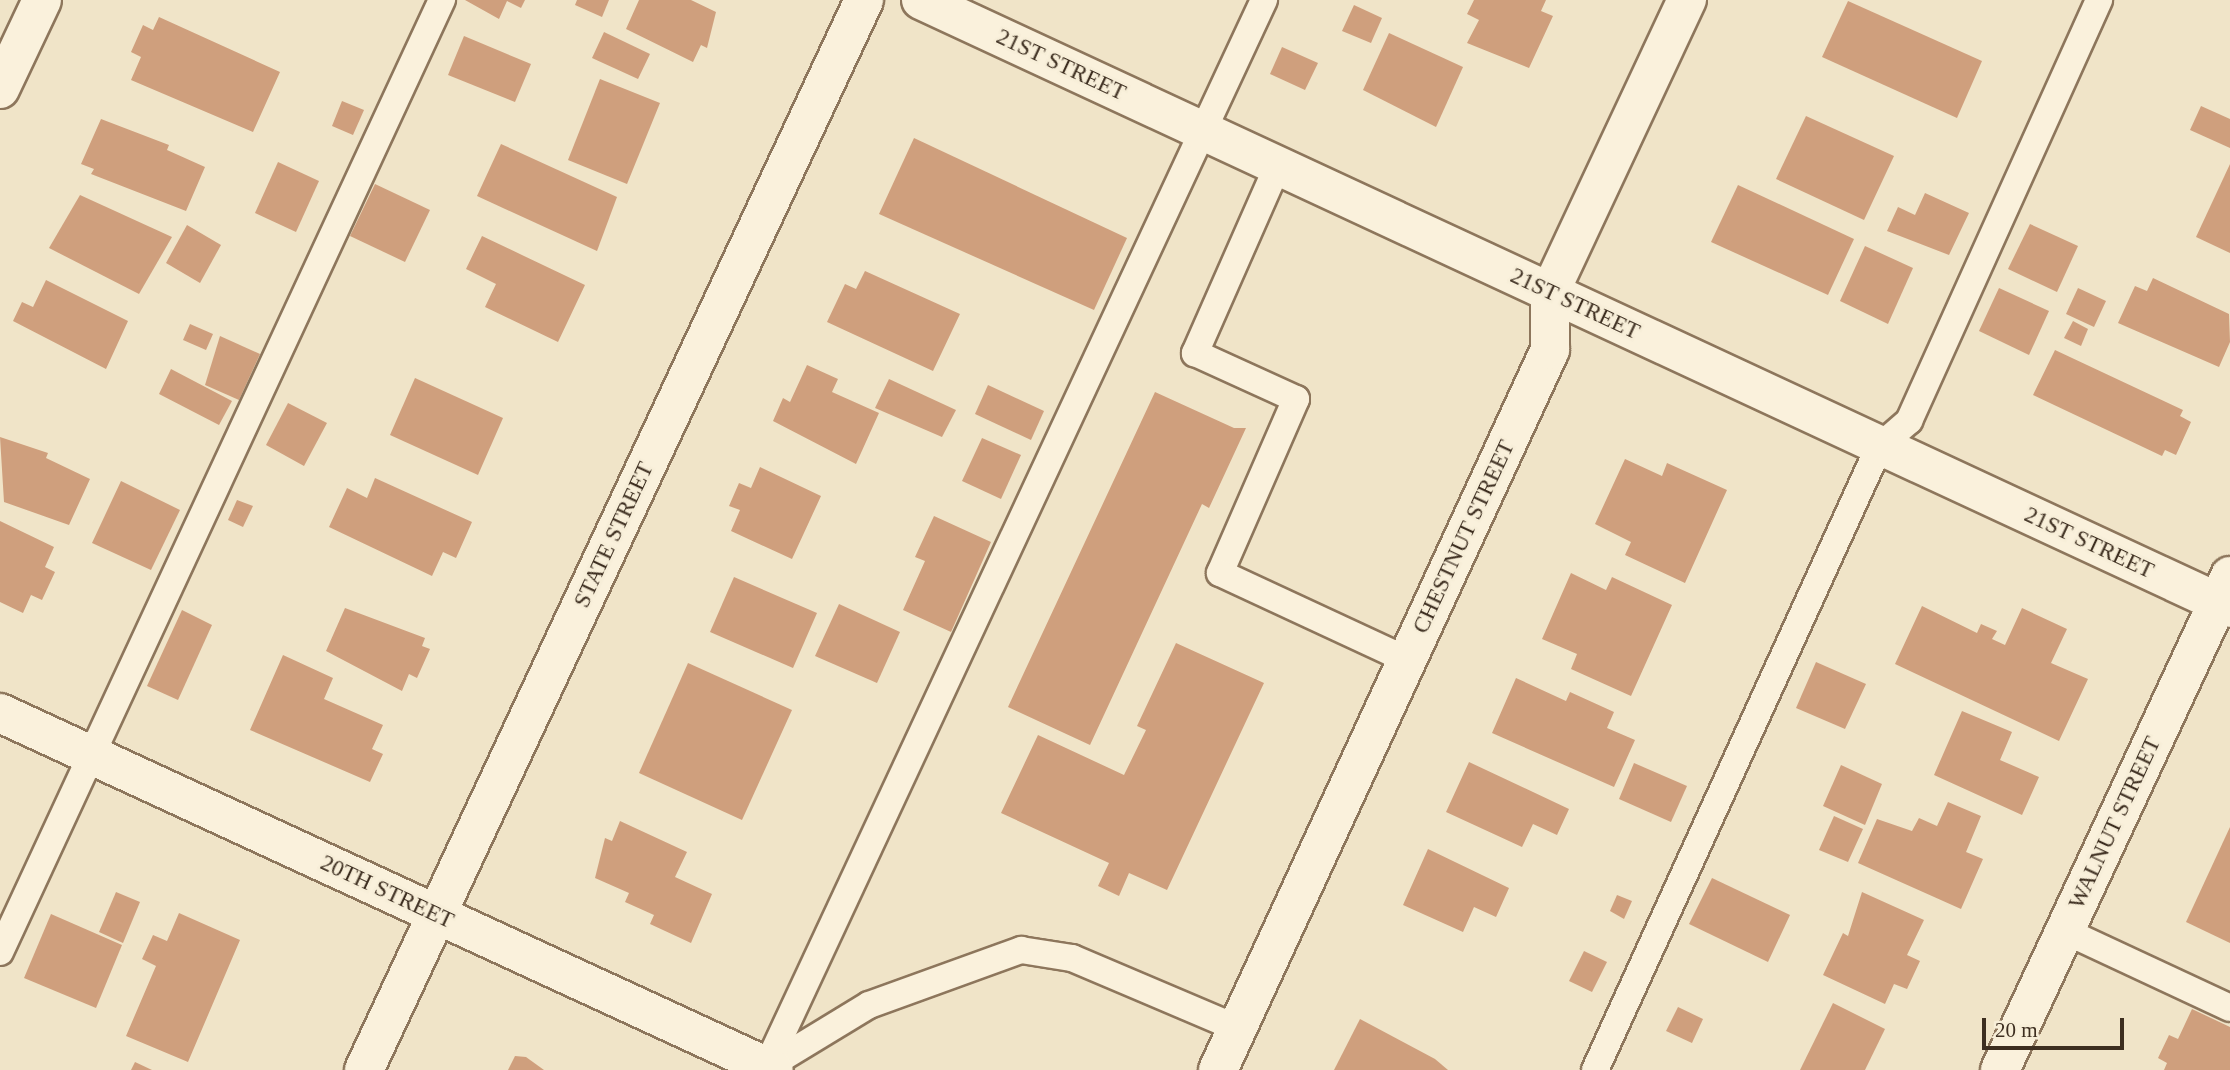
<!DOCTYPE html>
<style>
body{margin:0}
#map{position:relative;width:2230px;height:1070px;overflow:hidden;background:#f0e4c8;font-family:Georgia,serif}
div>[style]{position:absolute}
.building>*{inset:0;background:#cf9f7d}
.roads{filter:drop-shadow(2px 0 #8d765c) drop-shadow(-2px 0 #8d765c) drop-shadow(0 2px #8d765c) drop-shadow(0 -2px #8d765c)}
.lane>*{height:26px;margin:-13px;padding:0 13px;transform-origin:13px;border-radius:13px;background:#faf1dc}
.street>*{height:38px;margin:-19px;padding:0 19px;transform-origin:19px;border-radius:19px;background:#faf1dc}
.secondary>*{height:38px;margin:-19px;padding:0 19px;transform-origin:19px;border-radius:19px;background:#faf1dc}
span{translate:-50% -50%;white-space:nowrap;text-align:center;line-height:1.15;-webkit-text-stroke:5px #f7eed8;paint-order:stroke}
.street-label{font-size:23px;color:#3d2e20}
.scale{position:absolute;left:1982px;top:1018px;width:142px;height:32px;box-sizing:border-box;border:4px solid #3d2e20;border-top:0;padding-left:9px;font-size:21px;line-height:24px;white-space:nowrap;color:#3d2e20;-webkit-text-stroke:5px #f7eed8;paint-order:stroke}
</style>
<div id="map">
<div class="building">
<i style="clip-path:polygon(465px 0,525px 0,521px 8px,507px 1px,499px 19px)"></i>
<i style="clip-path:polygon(577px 0,609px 0,602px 17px,575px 5px)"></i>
<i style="clip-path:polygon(639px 0,691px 0,716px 12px,707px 48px,701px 45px,693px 62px,626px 29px)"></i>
<i style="clip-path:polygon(1474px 0,1546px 0,1541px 11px,1553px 16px,1529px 68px,1467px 43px,1479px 20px,1467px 14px)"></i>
<i style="clip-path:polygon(1848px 1px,1982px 61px,1957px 118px,1822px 57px)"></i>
<i style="clip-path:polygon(1354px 5px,1382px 18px,1371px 43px,1342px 31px)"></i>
<i style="clip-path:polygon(159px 17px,280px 72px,253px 132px,131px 80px,141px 57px,131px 52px,143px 25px,153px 30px)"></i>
<i style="clip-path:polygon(604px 32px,650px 54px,638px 79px,592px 58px)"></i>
<i style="clip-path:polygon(1389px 33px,1463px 67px,1436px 127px,1363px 90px)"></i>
<i style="clip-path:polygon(464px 36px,531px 64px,515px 102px,448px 75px)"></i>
<i style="clip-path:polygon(1282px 47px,1318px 63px,1305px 90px,1270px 74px)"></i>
<i style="clip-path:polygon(600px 79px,660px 103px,627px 184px,568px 160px)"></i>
<i style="clip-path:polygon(342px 101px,364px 110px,353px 135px,332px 126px)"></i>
<i style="clip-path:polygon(2201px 106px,2230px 119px,2230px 148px,2190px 130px)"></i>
<i style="clip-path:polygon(1806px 116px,1894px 156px,1864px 220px,1776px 179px)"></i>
<i style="clip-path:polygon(101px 119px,169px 145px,167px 150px,205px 167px,186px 211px,91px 174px,94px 169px,81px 164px)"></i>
<i style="clip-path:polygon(914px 138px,1127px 238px,1094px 310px,879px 214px)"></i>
<i style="clip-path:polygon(501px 144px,617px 197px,597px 251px,477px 196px)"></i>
<i style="clip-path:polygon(278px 162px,319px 181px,296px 232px,255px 213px)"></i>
<i style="clip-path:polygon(2230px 164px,2230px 253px,2196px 237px)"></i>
<i style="clip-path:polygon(375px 184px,430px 210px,405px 262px,350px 236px)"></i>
<i style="clip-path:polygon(1738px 185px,1854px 239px,1828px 295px,1711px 242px)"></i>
<i style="clip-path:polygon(1925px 193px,1969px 213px,1949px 255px,1887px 231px,1898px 207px,1915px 215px)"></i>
<i style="clip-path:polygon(80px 195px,172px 237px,139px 294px,49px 248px)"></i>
<i style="clip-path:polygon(2030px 224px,2078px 246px,2057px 292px,2008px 269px)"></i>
<i style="clip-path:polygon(187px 225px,221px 245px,200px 283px,166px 263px)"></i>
<i style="clip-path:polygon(482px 236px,585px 285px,558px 342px,485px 307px,496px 284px,466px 269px)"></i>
<i style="clip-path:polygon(1865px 246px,1913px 268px,1888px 324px,1840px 301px)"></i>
<i style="clip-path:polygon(865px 271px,960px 314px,933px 371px,827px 322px,845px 284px,856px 289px)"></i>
<i style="clip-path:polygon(2153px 278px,2229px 314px,2230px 342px,2219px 367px,2118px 323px,2135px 286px,2147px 291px)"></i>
<i style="clip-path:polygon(46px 280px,128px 321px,106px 369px,13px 321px,22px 302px,33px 307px)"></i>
<i style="clip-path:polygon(1999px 288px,2049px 311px,2029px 355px,1979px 331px)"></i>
<i style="clip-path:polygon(2078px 288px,2106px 301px,2094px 327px,2066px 314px)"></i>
<i style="clip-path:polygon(2073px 321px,2088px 329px,2081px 346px,2064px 338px)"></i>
<i style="clip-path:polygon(190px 324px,213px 334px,206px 350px,183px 340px)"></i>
<i style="clip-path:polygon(220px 336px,260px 354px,239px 400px,205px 385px)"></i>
<i style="clip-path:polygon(2055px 350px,2183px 410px,2180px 416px,2191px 422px,2176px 455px,2165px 450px,2162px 456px,2033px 395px)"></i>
<i style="clip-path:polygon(807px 365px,838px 379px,832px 392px,879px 413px,856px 464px,773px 421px,783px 398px,790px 402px)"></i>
<i style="clip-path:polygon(171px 369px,232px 401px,219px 425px,159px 394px)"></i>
<i style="clip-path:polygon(415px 378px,503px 418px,478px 475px,390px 435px)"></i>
<i style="clip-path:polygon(889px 379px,956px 410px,942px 437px,875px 408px)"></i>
<i style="clip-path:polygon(988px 385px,1044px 411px,1031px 440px,975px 414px)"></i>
<i style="clip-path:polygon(1155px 392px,1234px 428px,1246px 428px,1209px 508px,1202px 504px,1090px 745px,1008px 707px)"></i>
<i style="clip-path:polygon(288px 403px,327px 423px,304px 466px,266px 445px)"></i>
<i style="clip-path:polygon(0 437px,48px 453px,46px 458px,90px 479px,69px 525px,4px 502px)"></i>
<i style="clip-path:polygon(982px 438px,1021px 455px,1001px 499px,962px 481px)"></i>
<i style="clip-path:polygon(1625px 459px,1662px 476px,1667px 463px,1727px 490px,1685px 583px,1625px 555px,1631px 542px,1595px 524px)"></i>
<i style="clip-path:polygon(760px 467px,821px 496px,792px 559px,731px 531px,740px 510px,729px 506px,739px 483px,751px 488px)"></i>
<i style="clip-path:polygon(375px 478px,472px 522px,456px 558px,443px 552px,432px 576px,329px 527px,347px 488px,367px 498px)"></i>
<i style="clip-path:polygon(121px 481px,180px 510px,151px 570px,92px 543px)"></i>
<i style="clip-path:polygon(237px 500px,253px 506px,243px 527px,228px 520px)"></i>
<i style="clip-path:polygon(934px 516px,991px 542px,951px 632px,903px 610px,925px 561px,915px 557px)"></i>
<i style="clip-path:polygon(0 521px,54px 547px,45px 567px,55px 572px,42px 600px,31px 595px,23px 613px,0 602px)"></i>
<i style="clip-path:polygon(1571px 573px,1606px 590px,1612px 577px,1672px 605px,1631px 696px,1571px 669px,1577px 654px,1542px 639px)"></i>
<i style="clip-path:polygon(734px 577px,817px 613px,793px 668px,710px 632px)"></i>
<i style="clip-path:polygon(839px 604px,900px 632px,877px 683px,815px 656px)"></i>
<i style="clip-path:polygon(1922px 606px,1977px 633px,1981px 624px,1997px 631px,1992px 639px,2005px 645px,2022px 608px,2067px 629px,2051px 663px,2088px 679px,2059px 741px,1895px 664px)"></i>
<i style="clip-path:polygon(345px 608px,425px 638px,422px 646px,430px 649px,417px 678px,409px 674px,402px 691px,326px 651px)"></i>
<i style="clip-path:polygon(182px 610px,212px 625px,178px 700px,147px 686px)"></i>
<i style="clip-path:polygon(1176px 643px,1264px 683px,1167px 890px,1129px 873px,1119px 896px,1098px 886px,1109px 863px,1001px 813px,1038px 735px,1124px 775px,1146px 730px,1137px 726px)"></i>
<i style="clip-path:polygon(283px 655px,333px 678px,324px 699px,383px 725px,372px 749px,383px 754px,370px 782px,250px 730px)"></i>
<i style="clip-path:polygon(1816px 662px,1866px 684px,1845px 729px,1796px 708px)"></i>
<i style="clip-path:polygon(688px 663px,792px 710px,742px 820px,639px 773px)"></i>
<i style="clip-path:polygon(1516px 678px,1566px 701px,1570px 692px,1614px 712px,1607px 728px,1635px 740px,1614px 787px,1492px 733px)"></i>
<i style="clip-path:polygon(1962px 711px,2012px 732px,2000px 760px,2039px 777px,2022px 815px,1934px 775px)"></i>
<i style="clip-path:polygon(1469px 762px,1569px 809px,1557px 835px,1533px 824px,1522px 847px,1446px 812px)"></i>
<i style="clip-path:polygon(1634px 763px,1687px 786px,1671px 822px,1619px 799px)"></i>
<i style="clip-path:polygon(1841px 765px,1882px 784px,1865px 825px,1823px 806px)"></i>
<i style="clip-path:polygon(1948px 802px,1981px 816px,1966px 852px,1983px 859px,1961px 909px,1858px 863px,1877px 819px,1912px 831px,1919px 818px,1937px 826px)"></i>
<i style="clip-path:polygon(1834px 816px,1863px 829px,1848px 862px,1819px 850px)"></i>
<i style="clip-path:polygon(620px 821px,687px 852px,675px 877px,712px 894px,691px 943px,650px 924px,654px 915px,625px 902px,629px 893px,595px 878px,605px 838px,612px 841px)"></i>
<i style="clip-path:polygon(2230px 827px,2230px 943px,2186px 922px)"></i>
<i style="clip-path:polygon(1428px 849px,1509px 888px,1496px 917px,1474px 907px,1463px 932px,1403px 905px)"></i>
<i style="clip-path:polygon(1712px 878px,1790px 915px,1768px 962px,1689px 924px)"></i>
<i style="clip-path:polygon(116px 892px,140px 902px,123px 943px,99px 932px)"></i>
<i style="clip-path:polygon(1862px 892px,1924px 920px,1907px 955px,1920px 961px,1907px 989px,1894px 984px,1885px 1004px,1823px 975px,1843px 933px,1848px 936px)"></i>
<i style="clip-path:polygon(1617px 895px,1632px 901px,1624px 919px,1610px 911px)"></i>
<i style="clip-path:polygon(179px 913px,240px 940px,188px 1062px,126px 1036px,156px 966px,142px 959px,153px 935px,167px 941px)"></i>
<i style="clip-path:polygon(51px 914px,122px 945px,96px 1008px,24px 978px)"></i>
<i style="clip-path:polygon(1584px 951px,1607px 962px,1592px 992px,1569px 981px)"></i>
<i style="clip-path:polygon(1833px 1003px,1885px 1029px,1865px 1070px,1800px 1070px)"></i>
<i style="clip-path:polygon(1678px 1007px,1703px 1019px,1692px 1043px,1666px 1031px)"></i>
<i style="clip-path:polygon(2192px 1009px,2230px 1027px,2230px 1070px,2164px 1070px,2167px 1063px,2158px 1058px,2169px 1035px,2178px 1039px)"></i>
<i style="clip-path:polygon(1360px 1019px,1435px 1059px,1448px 1070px,1334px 1070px)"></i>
<i style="clip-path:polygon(515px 1056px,526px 1057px,544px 1070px,508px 1070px)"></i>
<i style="clip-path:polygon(135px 1062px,152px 1070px,131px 1070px)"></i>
</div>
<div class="roads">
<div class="lane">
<i style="left:1278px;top:165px;width:206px;rotate:113.8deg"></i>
<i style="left:1195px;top:353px;width:111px;rotate:24.5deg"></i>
<i style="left:1296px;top:399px;width:190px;rotate:113.6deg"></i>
<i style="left:1220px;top:573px;width:206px;rotate:24.9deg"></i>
<i style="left:2065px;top:931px;width:182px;rotate:25deg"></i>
<i style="left:0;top:952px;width:1050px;rotate:-65.1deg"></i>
<i style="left:767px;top:1067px;width:119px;rotate:-31.3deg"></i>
<i style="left:869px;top:1005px;width:162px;rotate:-19.9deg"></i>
<i style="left:1021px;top:950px;width:52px;rotate:8.9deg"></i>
<i style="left:1072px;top:958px;width:179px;rotate:23deg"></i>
<i style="left:765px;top:1070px;width:1181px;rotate:-65deg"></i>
<i style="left:1595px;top:1070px;width:685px;rotate:-65.49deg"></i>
<i style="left:1879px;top:447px;width:40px;rotate:-41deg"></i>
<i style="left:1909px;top:421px;width:462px;rotate:-65.7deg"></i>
</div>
<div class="street">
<i style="left:921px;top:0;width:1443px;rotate:24.91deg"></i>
<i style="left:0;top:89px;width:98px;rotate:-64.7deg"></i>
<i style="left:0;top:713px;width:852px;rotate:24.76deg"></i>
<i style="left:364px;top:1070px;width:1181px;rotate:-64.95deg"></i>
<i style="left:1218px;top:1070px;width:793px;rotate:-65.25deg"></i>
<i style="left:1550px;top:350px;width:58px;rotate:-90deg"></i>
<i style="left:1550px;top:292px;width:323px;rotate:-64.9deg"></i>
</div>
<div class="secondary">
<i style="left:2000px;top:1070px;width:545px;rotate:-65.03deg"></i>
</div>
</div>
<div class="street-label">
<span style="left:1061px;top:65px;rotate:25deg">21ST STREET</span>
<span style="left:1575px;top:304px;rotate:25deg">21ST STREET</span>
<span style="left:614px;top:535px;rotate:-65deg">STATE STREET</span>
<span style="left:1464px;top:537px;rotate:-65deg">CHESTNUT STREET</span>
<span style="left:2089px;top:543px;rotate:25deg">21ST STREET</span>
<span style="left:2115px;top:823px;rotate:-65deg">WALNUT STREET</span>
<span style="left:387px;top:892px;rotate:25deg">20TH STREET</span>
</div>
<div class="scale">20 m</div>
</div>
